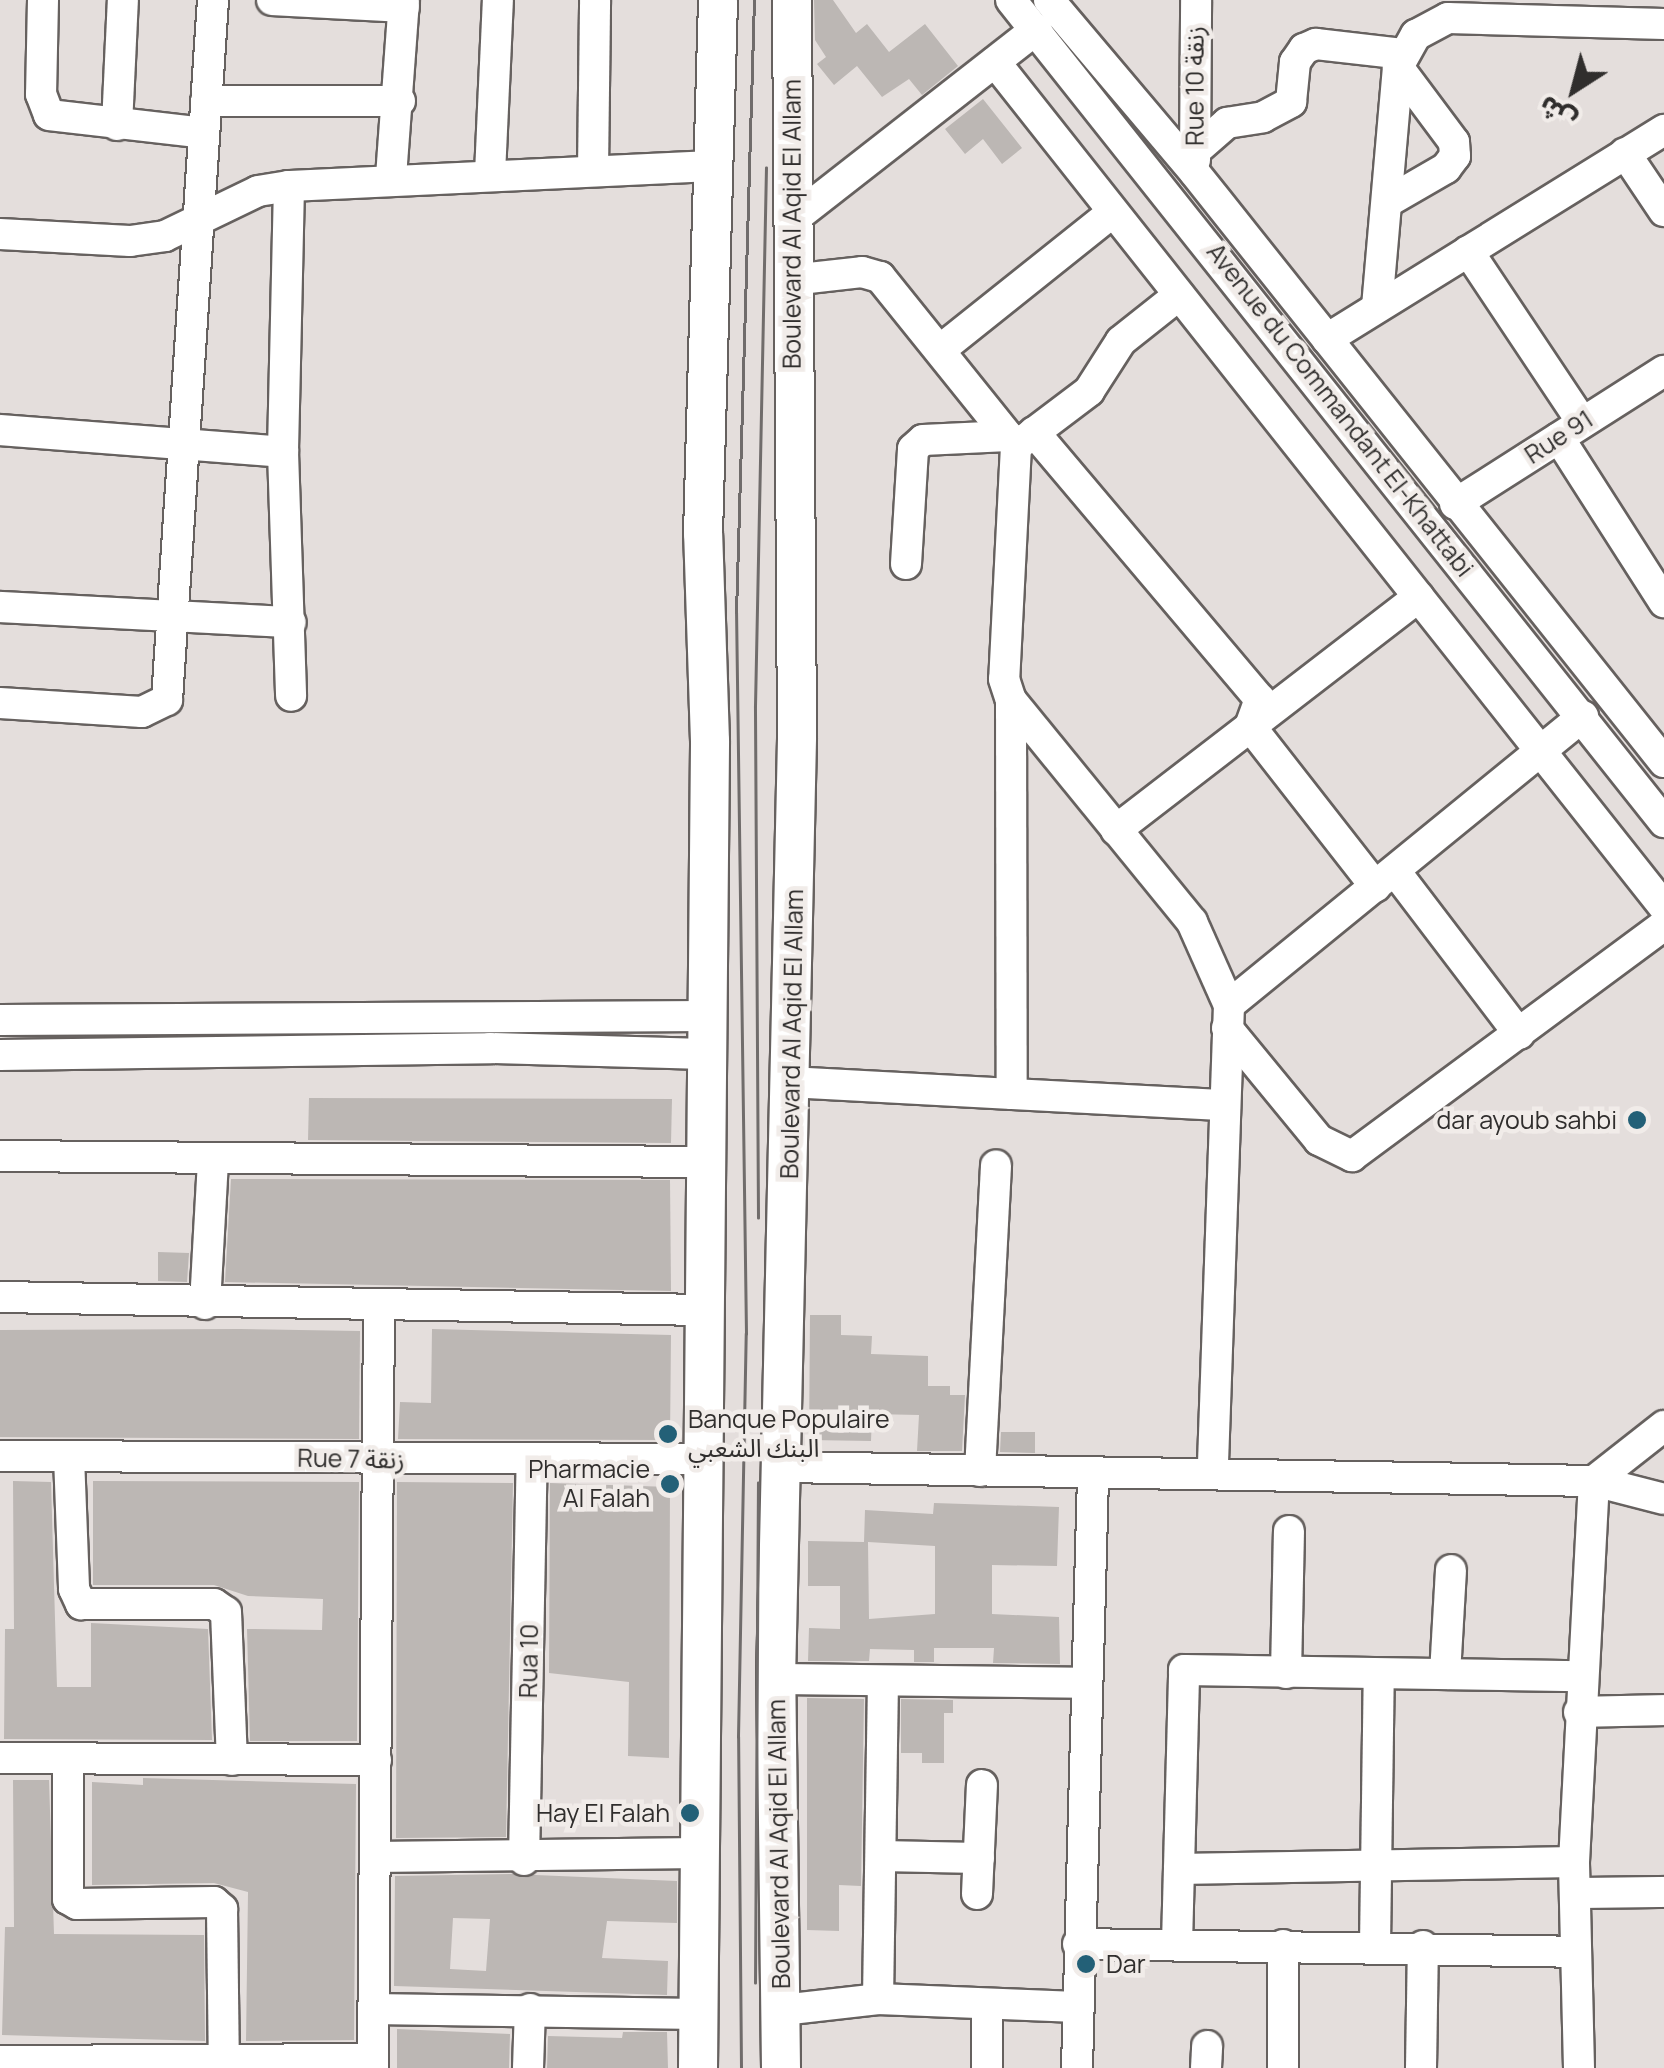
<!DOCTYPE html>
<meta charset="utf-8">
<style>
body{margin:0}
#map{position:relative;width:1664px;height:2068px;overflow:hidden;background:#e4dedc;font-family:Manrope,"Noto Sans Arabic",sans-serif}
div>[style]{position:absolute}
.building>*{inset:0;background:#bcb7b4}
.roads{filter:drop-shadow(2px 0 #66615f) drop-shadow(-2px 0 #66615f) drop-shadow(0 2px #66615f) drop-shadow(0 -2px #66615f)}
.minor>*{height:30px;margin:-15px;padding:0 15px;transform-origin:15px;border-radius:15px;background:#fff}
.major>*{height:38px;margin:-19px;padding:0 19px;transform-origin:19px;border-radius:19px;background:#fff}
.tram>*{height:2.5px;margin:-1.25px;padding:0 1.25px;transform-origin:1.25px;border-radius:1.25px;background:#706c6b}
.dots>*{width:28px;height:28px;translate:-50% -50%;box-sizing:border-box;border:5px solid #f1ece9;border-radius:50%}
span{translate:-50% -50%;white-space:nowrap;text-align:center;line-height:1.15;-webkit-text-stroke:9px #f1ece9;paint-order:stroke}
.street-label{font-size:25px;color:#302e2d}
.poi-label{font-size:25px;color:#302e2d}
.right{translate:-100% -50%;text-align:right}
.left{translate:0 -50%;text-align:left}
.north{position:absolute;left:1524px;top:40px;width:100px;height:100px;-webkit-text-stroke:8px #f1ece9;paint-order:stroke;rotate:216deg;font-size:28px;font-weight:700;line-height:40px;text-align:center;color:#302e2d}
.north::after{content:'';display:block;margin:auto;width:35px;height:45px;background:#302e2d;clip-path:polygon(50% 0,100% 100%,50% 72%,0 100%)}
</style>
<div id="map">
<div class="building">
<i style="clip-path:polygon(814px 0,833px 0,856px 33px,867px 24px,889px 52px,925px 24px,958px 66px,922px 95px,909px 79px,882px 97px,857px 66px,834px 85px,817px 64px,826px 57px,815px 40px)"></i>
<i style="clip-path:polygon(983px 99px,1022px 148px,1002px 164px,983px 139px,965px 154px,945px 129px)"></i>
<i style="clip-path:polygon(309px 1098px,672px 1099px,671px 1143px,308px 1140px)"></i>
<i style="clip-path:polygon(231px 1179px,670px 1180px,671px 1291px,225px 1282px)"></i>
<i style="clip-path:polygon(158px 1252px,189px 1253px,187px 1282px,158px 1281px)"></i>
<i style="clip-path:polygon(810px 1315px,841px 1315px,841px 1335px,872px 1336px,871px 1354px,928px 1356px,928px 1386px,950px 1386px,950px 1395px,965px 1395px,962px 1451px,917px 1451px,919px 1415px,872px 1414px,871px 1441px,809px 1440px)"></i>
<i style="clip-path:polygon(240px 1329px,360px 1331px,359px 1439px,0 1437px,0 1330px)"></i>
<i style="clip-path:polygon(432px 1329px,671px 1335px,670px 1440px,398px 1439px,400px 1402px,431px 1403px)"></i>
<i style="clip-path:polygon(1001px 1432px,1035px 1432px,1035px 1453px,1000px 1452px)"></i>
<i style="clip-path:polygon(13px 1481px,51px 1482px,57px 1687px,91px 1687px,91px 1623px,208px 1629px,212px 1740px,4px 1739px,5px 1629px,14px 1629px)"></i>
<i style="clip-path:polygon(93px 1481px,359px 1482px,357px 1741px,250px 1741px,247px 1629px,322px 1630px,323px 1599px,248px 1596px,214px 1585px,93px 1585px)"></i>
<i style="clip-path:polygon(397px 1482px,513px 1483px,506px 1837px,396px 1838px)"></i>
<i style="clip-path:polygon(550px 1483px,670px 1487px,669px 1758px,628px 1756px,629px 1682px,549px 1673px)"></i>
<i style="clip-path:polygon(evenodd,934px 1503px,1059px 1507px,1057px 1566px,992px 1565px,992px 1614px,1059px 1617px,1060px 1664px,993px 1663px,994px 1648px,934px 1648px,934px 1662px,914px 1662px,914px 1650px,870px 1649px,869px 1661px,808px 1661px,809px 1628px,840px 1629px,840px 1586px,808px 1586px,808px 1541px,864px 1542px,865px 1510px,933px 1514px,934px 1503px,868px 1542px,935px 1546px,935px 1614px,869px 1619px,868px 1542px)"></i>
<i style="clip-path:polygon(807px 1698px,864px 1699px,861px 1886px,839px 1885px,839px 1931px,807px 1930px)"></i>
<i style="clip-path:polygon(901px 1699px,953px 1700px,953px 1713px,944px 1713px,944px 1763px,922px 1763px,922px 1753px,901px 1753px)"></i>
<i style="clip-path:polygon(143px 1778px,356px 1784px,354px 2040px,246px 2041px,248px 1892px,214px 1883px,92px 1885px,92px 1782px,143px 1785px)"></i>
<i style="clip-path:polygon(13px 1780px,49px 1780px,54px 1934px,204px 1935px,205px 2041px,2px 2035px,5px 1927px,14px 1927px)"></i>
<i style="clip-path:polygon(evenodd,512px 1874px,677px 1881px,677px 1923px,607px 1921px,602px 1958px,668px 1961px,667px 1995px,394px 1986px,395px 1876px,512px 1874px,453px 1918px,490px 1919px,486px 1971px,450px 1969px,453px 1918px)"></i>
<i style="clip-path:polygon(397px 2029px,510px 2034px,509px 2068px,397px 2068px)"></i>
<i style="clip-path:polygon(623px 2032px,667px 2032px,668px 2068px,547px 2068px,548px 2036px,622px 2038px)"></i>
</div>
<div class="roads">
<div class="minor">
<i style="left:43px;top:0;width:94px;rotate:91.2deg"></i>
<i style="left:41px;top:94px;width:22px;rotate:69deg"></i>
<i style="left:49px;top:115px;width:156px;rotate:6.6deg"></i>
<i style="left:272px;top:0;width:132px;rotate:3deg"></i>
<i style="left:1011px;top:0;width:1050px;rotate:51.54deg"></i>
<i style="left:1049px;top:0;width:226px;rotate:49.8deg"></i>
<i style="left:1195px;top:173px;width:753px;rotate:51.47deg"></i>
<i style="left:995px;top:62px;width:1078px;rotate:51.63deg"></i>
<i style="left:206px;top:101px;width:194px"></i>
<i style="left:117px;top:125px;width:125px;rotate:-87.3deg"></i>
<i style="left:1195px;top:151px;width:43px;rotate:-41.2deg"></i>
<i style="left:1227px;top:123px;width:36px;rotate:-9deg"></i>
<i style="left:1263px;top:117px;width:32px;rotate:-28deg"></i>
<i style="left:1291px;top:102px;width:40px;rotate:-84.3deg"></i>
<i style="left:1295px;top:62px;width:16px;rotate:-55deg"></i>
<i style="left:1304px;top:49px;width:13px;rotate:-23deg"></i>
<i style="left:1316px;top:44px;width:89px;rotate:6.5deg"></i>
<i style="left:1625px;top:153px;width:70px;rotate:56.1deg"></i>
<i style="left:1195px;top:160px;width:160px;rotate:-89.6deg"></i>
<i style="left:593px;top:171px;width:171px;rotate:-89.3deg"></i>
<i style="left:490px;top:174px;width:174px;rotate:-87.4deg"></i>
<i style="left:391px;top:177px;width:177px;rotate:-85.8deg"></i>
<i style="left:289px;top:186px;width:266px;rotate:91.3deg"></i>
<i style="left:283px;top:452px;width:244px;rotate:88.1deg"></i>
<i style="left:1389px;top:201px;width:66px;rotate:-30.1deg"></i>
<i style="left:1446px;top:168px;width:15px;rotate:-53deg"></i>
<i style="left:1455px;top:156px;width:14px;rotate:-94deg"></i>
<i style="left:1454px;top:142px;width:94px;rotate:-126.7deg"></i>
<i style="left:791px;top:221px;width:312px;rotate:-38deg"></i>
<i style="left:0;top:234px;width:130px;rotate:3.1deg"></i>
<i style="left:130px;top:241px;width:35px;rotate:-8deg"></i>
<i style="left:165px;top:236px;width:103px;rotate:-25.8deg"></i>
<i style="left:258px;top:191px;width:31px;rotate:-9deg"></i>
<i style="left:289px;top:186px;width:424px;rotate:-2.7deg"></i>
<i style="left:1468px;top:251px;width:206px;rotate:56.3deg"></i>
<i style="left:791px;top:280px;width:71px;rotate:-6.4deg"></i>
<i style="left:862px;top:272px;width:19px;rotate:16deg"></i>
<i style="left:880px;top:277px;width:217px;rotate:51.2deg"></i>
<i style="left:1016px;top:446px;width:233px;rotate:92.9deg"></i>
<i style="left:1004px;top:679px;width:22px;rotate:72deg"></i>
<i style="left:1011px;top:700px;width:286px;rotate:50.8deg"></i>
<i style="left:1192px;top:922px;width:91px;rotate:66deg"></i>
<i style="left:1229px;top:1005px;width:469px;rotate:92deg"></i>
<i style="left:1377px;top:307px;width:241px;rotate:-85deg"></i>
<i style="left:1398px;top:67px;width:37px;rotate:-61deg"></i>
<i style="left:1416px;top:35px;width:36px;rotate:-28deg"></i>
<i style="left:1448px;top:18px;width:216px;rotate:1.6deg"></i>
<i style="left:1327px;top:339px;width:397px;rotate:-31.8deg"></i>
<i style="left:940px;top:350px;width:221px;rotate:-38.6deg"></i>
<i style="left:0;top:430px;width:284px;rotate:4.4deg"></i>
<i style="left:1034px;top:432px;width:350px;rotate:49.8deg"></i>
<i style="left:1260px;top:699px;width:29px;rotate:110deg"></i>
<i style="left:1250px;top:726px;width:204px;rotate:52deg"></i>
<i style="left:1559px;top:438px;width:195px;rotate:57.4deg"></i>
<i style="left:1019px;top:444px;width:88px;rotate:-37.1deg"></i>
<i style="left:1089px;top:391px;width:59px;rotate:-57.4deg"></i>
<i style="left:1121px;top:341px;width:74px;rotate:-38.4deg"></i>
<i style="left:1455px;top:504px;width:248px;rotate:-32.5deg"></i>
<i style="left:906px;top:564px;width:115px;rotate:-86.5deg"></i>
<i style="left:913px;top:449px;width:13px;rotate:-42deg"></i>
<i style="left:923px;top:440px;width:85px;rotate:-2.7deg"></i>
<i style="left:0;top:607px;width:291px;rotate:3deg"></i>
<i style="left:1011px;top:700px;width:394px;rotate:89.9deg"></i>
<i style="left:1012px;top:1094px;width:209px;rotate:3deg"></i>
<i style="left:0;top:703px;width:142px;rotate:3.6deg"></i>
<i style="left:142px;top:712px;width:28px;rotate:-26deg"></i>
<i style="left:167px;top:700px;width:702px;rotate:-86.24deg"></i>
<i style="left:1116px;top:830px;width:382px;rotate:-37.6deg"></i>
<i style="left:1395px;top:871px;width:205px;rotate:52.7deg"></i>
<i style="left:1229px;top:1005px;width:457px;rotate:-39.2deg"></i>
<i style="left:0;top:1020px;width:706px;rotate:-0.32deg"></i>
<i style="left:1227px;top:1028px;width:145px;rotate:50.6deg"></i>
<i style="left:1319px;top:1140px;width:37px;rotate:26deg"></i>
<i style="left:1352px;top:1156px;width:388px;rotate:-36.5deg"></i>
<i style="left:0;top:1055px;width:490px;rotate:-0.8deg"></i>
<i style="left:490px;top:1048px;width:215px;rotate:1.6deg"></i>
<i style="left:789px;top:1082px;width:223px;rotate:3.1deg"></i>
<i style="left:0;top:1156px;width:705px;rotate:0.49deg"></i>
<i style="left:0;top:1297px;width:702px;rotate:1.06deg"></i>
<i style="left:205px;top:1304px;width:145px;rotate:-86.8deg"></i>
<i style="left:0;top:1456px;width:702px;rotate:0.24deg"></i>
<i style="left:69px;top:1457px;width:132px;rotate:87.8deg"></i>
<i style="left:74px;top:1589px;width:17px;rotate:65deg"></i>
<i style="left:81px;top:1604px;width:133px"></i>
<i style="left:214px;top:1604px;width:14px;rotate:34deg"></i>
<i style="left:226px;top:1612px;width:148px;rotate:87.7deg"></i>
<i style="left:784px;top:1467px;width:810px;rotate:0.99deg"></i>
<i style="left:1594px;top:1481px;width:72px;rotate:14.4deg"></i>
<i style="left:980px;top:1471px;width:306px;rotate:-87deg"></i>
<i style="left:1286px;top:1673px;width:142px;rotate:-88.8deg"></i>
<i style="left:1445px;top:1674px;width:104px;rotate:-86.7deg"></i>
<i style="left:776px;top:1679px;width:310px;rotate:0.7deg"></i>
<i style="left:1579px;top:1712px;width:85px;rotate:-1.3deg"></i>
<i style="left:0;top:1758px;width:376px;rotate:0.3deg"></i>
<i style="left:68px;top:1760px;width:139px;rotate:90deg"></i>
<i style="left:68px;top:1899px;width:10px;rotate:29deg"></i>
<i style="left:77px;top:1904px;width:137px;rotate:-0.8deg"></i>
<i style="left:214px;top:1902px;width:11px;rotate:41deg"></i>
<i style="left:222px;top:1909px;width:159px;rotate:89.3deg"></i>
<i style="left:881px;top:1856px;width:98px;rotate:1.2deg"></i>
<i style="left:375px;top:1857px;width:324px;rotate:-0.7deg"></i>
<i style="left:524px;top:1860px;width:399px;rotate:-88.9deg"></i>
<i style="left:1179px;top:1869px;width:395px;rotate:-1deg"></i>
<i style="left:1576px;top:1893px;width:88px;rotate:-0.7deg"></i>
<i style="left:977px;top:1894px;width:109px;rotate:-87.4deg"></i>
<i style="left:1078px;top:1944px;width:498px;rotate:0.9deg"></i>
<i style="left:1177px;top:1944px;width:274px;rotate:-88.5deg"></i>
<i style="left:1184px;top:1670px;width:397px;rotate:0.9deg"></i>
<i style="left:1375px;top:1945px;width:271px;rotate:-89.2deg"></i>
<i style="left:878px;top:1999px;width:317px;rotate:-89.1deg"></i>
<i style="left:987px;top:2004px;width:64px;rotate:90deg"></i>
<i style="left:373px;top:2009px;width:325px;rotate:0.9deg"></i>
<i style="left:782px;top:2010px;width:97px;rotate:-6.5deg"></i>
<i style="left:878px;top:1999px;width:199px;rotate:2.3deg"></i>
<i style="left:0;top:2061px;width:373px;rotate:-0.3deg"></i>
<i style="left:373px;top:2068px;width:762px;rotate:-89.55deg"></i>
<i style="left:528px;top:2068px;width:59px;rotate:-88.1deg"></i>
<i style="left:1077px;top:2068px;width:593px;rotate:-88.45deg"></i>
<i style="left:1206px;top:2068px;width:22px;rotate:-87deg"></i>
<i style="left:1283px;top:2068px;width:123px;rotate:-90deg"></i>
<i style="left:1421px;top:2068px;width:122px;rotate:-89.1deg"></i>
<i style="left:1579px;top:2068px;width:206px;rotate:-91.4deg"></i>
<i style="left:1574px;top:1862px;width:382px;rotate:-87deg"></i>
<i style="left:1594px;top:1481px;width:89px;rotate:-38.2deg"></i>
</div>
<div class="major">
<i style="left:698px;top:2068px;width:1327px;rotate:-89.48deg"></i>
<i style="left:710px;top:741px;width:207px;rotate:-91.9deg"></i>
<i style="left:703px;top:534px;width:534px;rotate:-88.39deg"></i>
<i style="left:781px;top:2068px;width:389px;rotate:-90.7deg"></i>
<i style="left:776px;top:1679px;width:942px;rotate:-88.72deg"></i>
<i style="left:797px;top:737px;width:737px;rotate:-90.39deg"></i>
</div>
</div>
<div class="tram">
<i style="left:758px;top:1218px;width:512px;rotate:-90.34deg"></i>
<i style="left:755px;top:706px;width:538px;rotate:-88.83deg"></i>
<i style="left:755px;top:1983px;width:500px;rotate:-89.66deg"></i>
<i style="left:741px;top:2068px;width:331px;rotate:-90.5deg"></i>
<i style="left:738px;top:1737px;width:403px;rotate:-88.9deg"></i>
<i style="left:746px;top:1334px;width:721px;rotate:-90.79deg"></i>
<i style="left:736px;top:613px;width:613px;rotate:-88.32deg"></i>
</div>
<div class="dots">
<i style="left:1637px;top:1120px;background:#236077"></i>
<i style="left:668px;top:1434px;background:#236077"></i>
<i style="left:670px;top:1484px;background:#236077"></i>
<i style="left:690px;top:1813px;background:#236077"></i>
<i style="left:1086px;top:1964px;background:#236077"></i>
</div>
<div class="street-label">
<span style="left:1195px;top:86px;rotate:-90deg">Rue 10 زنقة</span>
<span style="left:792px;top:224px;rotate:-90deg">Boulevard Al Aqid El Allam</span>
<span style="left:1340px;top:410px;rotate:52deg">Avenue du Commandant El-Khattabi</span>
<span style="left:1559px;top:437px;rotate:-33deg">Rue 91</span>
<span style="left:792px;top:1034px;rotate:-89deg">Boulevard Al Aqid El Allam</span>
<span style="left:351px;top:1459px;rotate:1deg">Rue 7 زنقة</span>
<span style="left:529px;top:1661px;rotate:-89deg">Rua 10</span>
<span style="left:779px;top:1844px;rotate:-91deg">Boulevard Al Aqid El Allam</span>
</div>
<div class="poi-label">
<span class="right" style="left:1617px;top:1120px">dar ayoub sahbi</span>
<span class="left" style="left:688px;top:1434px">Banque Populaire<br>البنك الشعبي</span>
<span class="right" style="left:650px;top:1484px">Pharmacie<br>Al Falah</span>
<span class="right" style="left:670px;top:1813px">Hay El Falah</span>
<span class="left" style="left:1106px;top:1964px">Dar</span>
</div>
<div class="north">ش</div>
</div>
